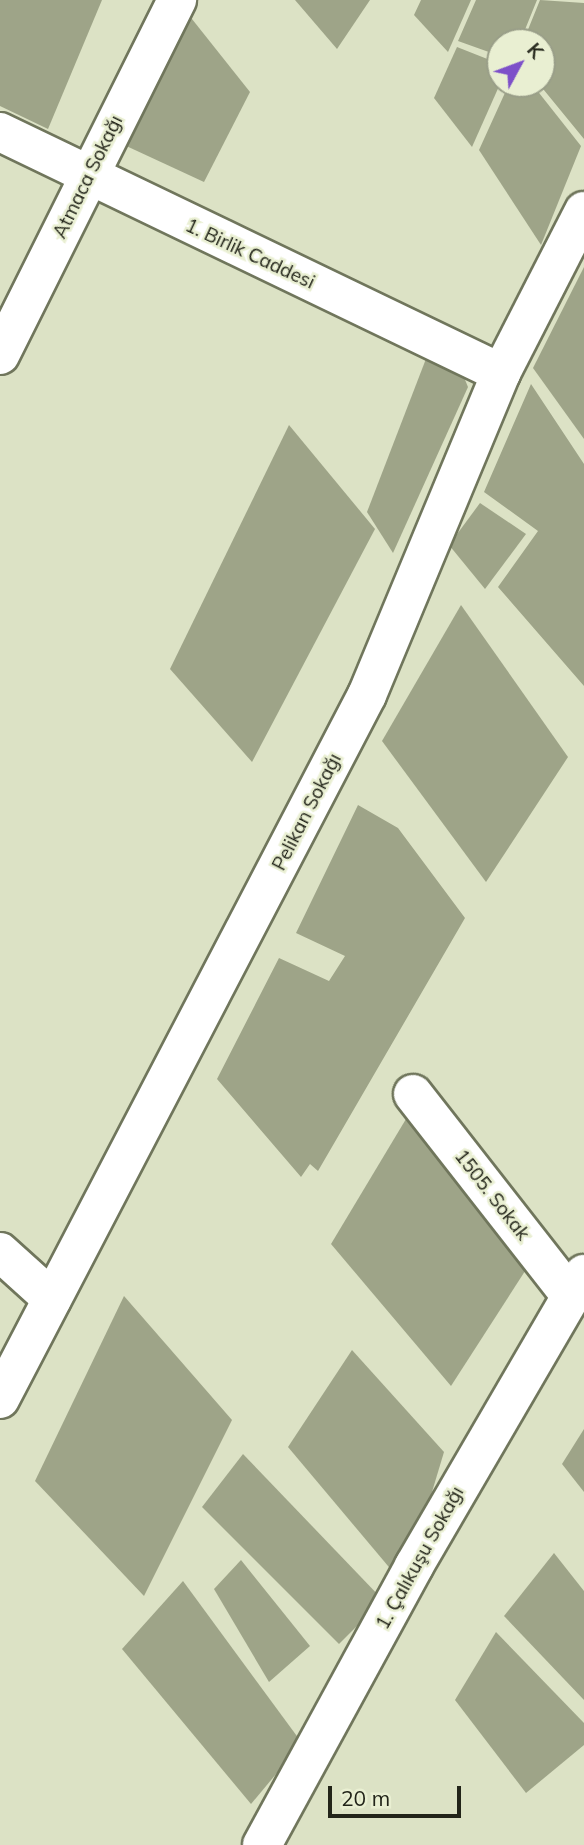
<!DOCTYPE html>
<meta charset="utf-8">
<style>
body{margin:0}
#map{position:relative;width:584px;height:1845px;overflow:hidden;background:#dce2c5;font-family:Mulish,sans-serif}
div>[style]{position:absolute}
.building>*{inset:0;background:#9ea488}
.roads{filter:drop-shadow(2px 0 #70765c) drop-shadow(-2px 0 #70765c) drop-shadow(0 2px #70765c) drop-shadow(0 -2px #70765c)}
.minor>*{height:38px;margin:-19px;padding:0 19px;transform-origin:19px;border-radius:19px;background:#fff}
span{translate:-50% -50%;white-space:nowrap;text-align:center;line-height:1.15;-webkit-text-stroke:5px #e9efd2;paint-order:stroke}
.street-label{font-size:19px;color:#222419}
.north{position:absolute;left:486px;top:28px;width:70px;height:70px;box-sizing:border-box;background:#e9efd2;border:2px solid #999e88;border-radius:50%;rotate:49deg;font-size:19px;font-weight:700;line-height:28px;text-align:center;color:#222419}
.north::after{content:'';display:block;margin:auto;width:24px;height:32px;background:#7d50c9;clip-path:polygon(50% 0,100% 100%,50% 72%,0 100%)}
.scale{position:absolute;left:328px;top:1786px;width:133px;height:32px;box-sizing:border-box;border:4px solid #222419;border-top:0;padding-left:9px;font-size:21px;line-height:24px;white-space:nowrap;color:#222419;-webkit-text-stroke:5px #e9efd2;paint-order:stroke}
</style>
<div id="map">
<div class="building">
<i style="clip-path:polygon(0 0,102px 0,48px 129px,0 106px)"></i>
<i style="clip-path:polygon(295px 0,370px 0,337px 49px)"></i>
<i style="clip-path:polygon(421px 0,471px 0,448px 52px,414px 15px)"></i>
<i style="clip-path:polygon(476px 0,537px 0,520px 42px,500px 42px,500px 56px,458px 41px)"></i>
<i style="clip-path:polygon(540px 0,584px 3px,584px 139px,539px 84px,542px 42px,523px 42px)"></i>
<i style="clip-path:polygon(188px 14px,250px 92px,204px 182px,122px 144px)"></i>
<i style="clip-path:polygon(457px 47px,500px 64px,500px 84px,472px 147px,434px 98px)"></i>
<i style="clip-path:polygon(509px 84px,532px 84px,581px 146px,541px 245px,479px 150px)"></i>
<i style="clip-path:polygon(584px 267px,584px 439px,533px 368px)"></i>
<i style="clip-path:polygon(429px 351px,459px 365px,468px 387px,393px 553px,367px 512px)"></i>
<i style="clip-path:polygon(531px 384px,584px 464px,584px 686px,498px 587px,538px 531px,484px 492px)"></i>
<i style="clip-path:polygon(289px 425px,375px 529px,252px 762px,170px 669px)"></i>
<i style="clip-path:polygon(480px 503px,526px 534px,485px 589px,449px 545px)"></i>
<i style="clip-path:polygon(461px 605px,568px 757px,486px 882px,382px 741px)"></i>
<i style="clip-path:polygon(358px 805px,398px 828px,465px 918px,318px 1171px,310px 1164px,301px 1177px,217px 1079px,279px 958px,329px 981px,345px 956px,296px 933px)"></i>
<i style="clip-path:polygon(409px 1114px,527px 1268px,451px 1386px,331px 1244px)"></i>
<i style="clip-path:polygon(124px 1296px,232px 1420px,144px 1596px,35px 1481px)"></i>
<i style="clip-path:polygon(352px 1350px,444px 1452px,404px 1585px,288px 1447px)"></i>
<i style="clip-path:polygon(584px 1429px,584px 1492px,562px 1464px)"></i>
<i style="clip-path:polygon(243px 1454px,383px 1600px,339px 1644px,202px 1507px)"></i>
<i style="clip-path:polygon(554px 1553px,584px 1591px,584px 1700px,504px 1616px)"></i>
<i style="clip-path:polygon(241px 1560px,310px 1646px,269px 1682px,214px 1589px)"></i>
<i style="clip-path:polygon(183px 1581px,302px 1743px,251px 1804px,122px 1649px)"></i>
<i style="clip-path:polygon(496px 1632px,584px 1723px,584px 1745px,526px 1793px,455px 1700px)"></i>
</div>
<div class="roads">
<div class="minor">
<i style="left:0;top:132px;width:556px;rotate:25.69deg"></i>
<i style="left:0;top:355px;width:397px;rotate:-63.5deg"></i>
<i style="left:413px;top:1094px;width:256px;rotate:52deg"></i>
<i style="left:0;top:1252px;width:70px;rotate:42.1deg"></i>
<i style="left:0;top:1399px;width:794px;rotate:-62.47deg"></i>
<i style="left:367px;top:695px;width:349px;rotate:-67.4deg"></i>
<i style="left:501px;top:373px;width:182px;rotate:-62.9deg"></i>
<i style="left:262px;top:1845px;width:318px;rotate:-61.4deg"></i>
<i style="left:414px;top:1566px;width:338px;rotate:-59.8deg"></i>
</div>
</div>
<div class="street-label">
<span style="left:88px;top:177px;rotate:-64deg">Atmaca Sokağı</span>
<span style="left:250px;top:254px;rotate:25deg">1. Birlik Caddesi</span>
<span style="left:307px;top:812px;rotate:-63deg">Pelikan Sokağı</span>
<span style="left:492px;top:1195px;rotate:52deg">1505. Sokak</span>
<span style="left:420px;top:1558px;rotate:-61deg">1. Çalıkuşu Sokağı</span>
</div>
<div class="north">K</div>
<div class="scale">20 m</div>
</div>
